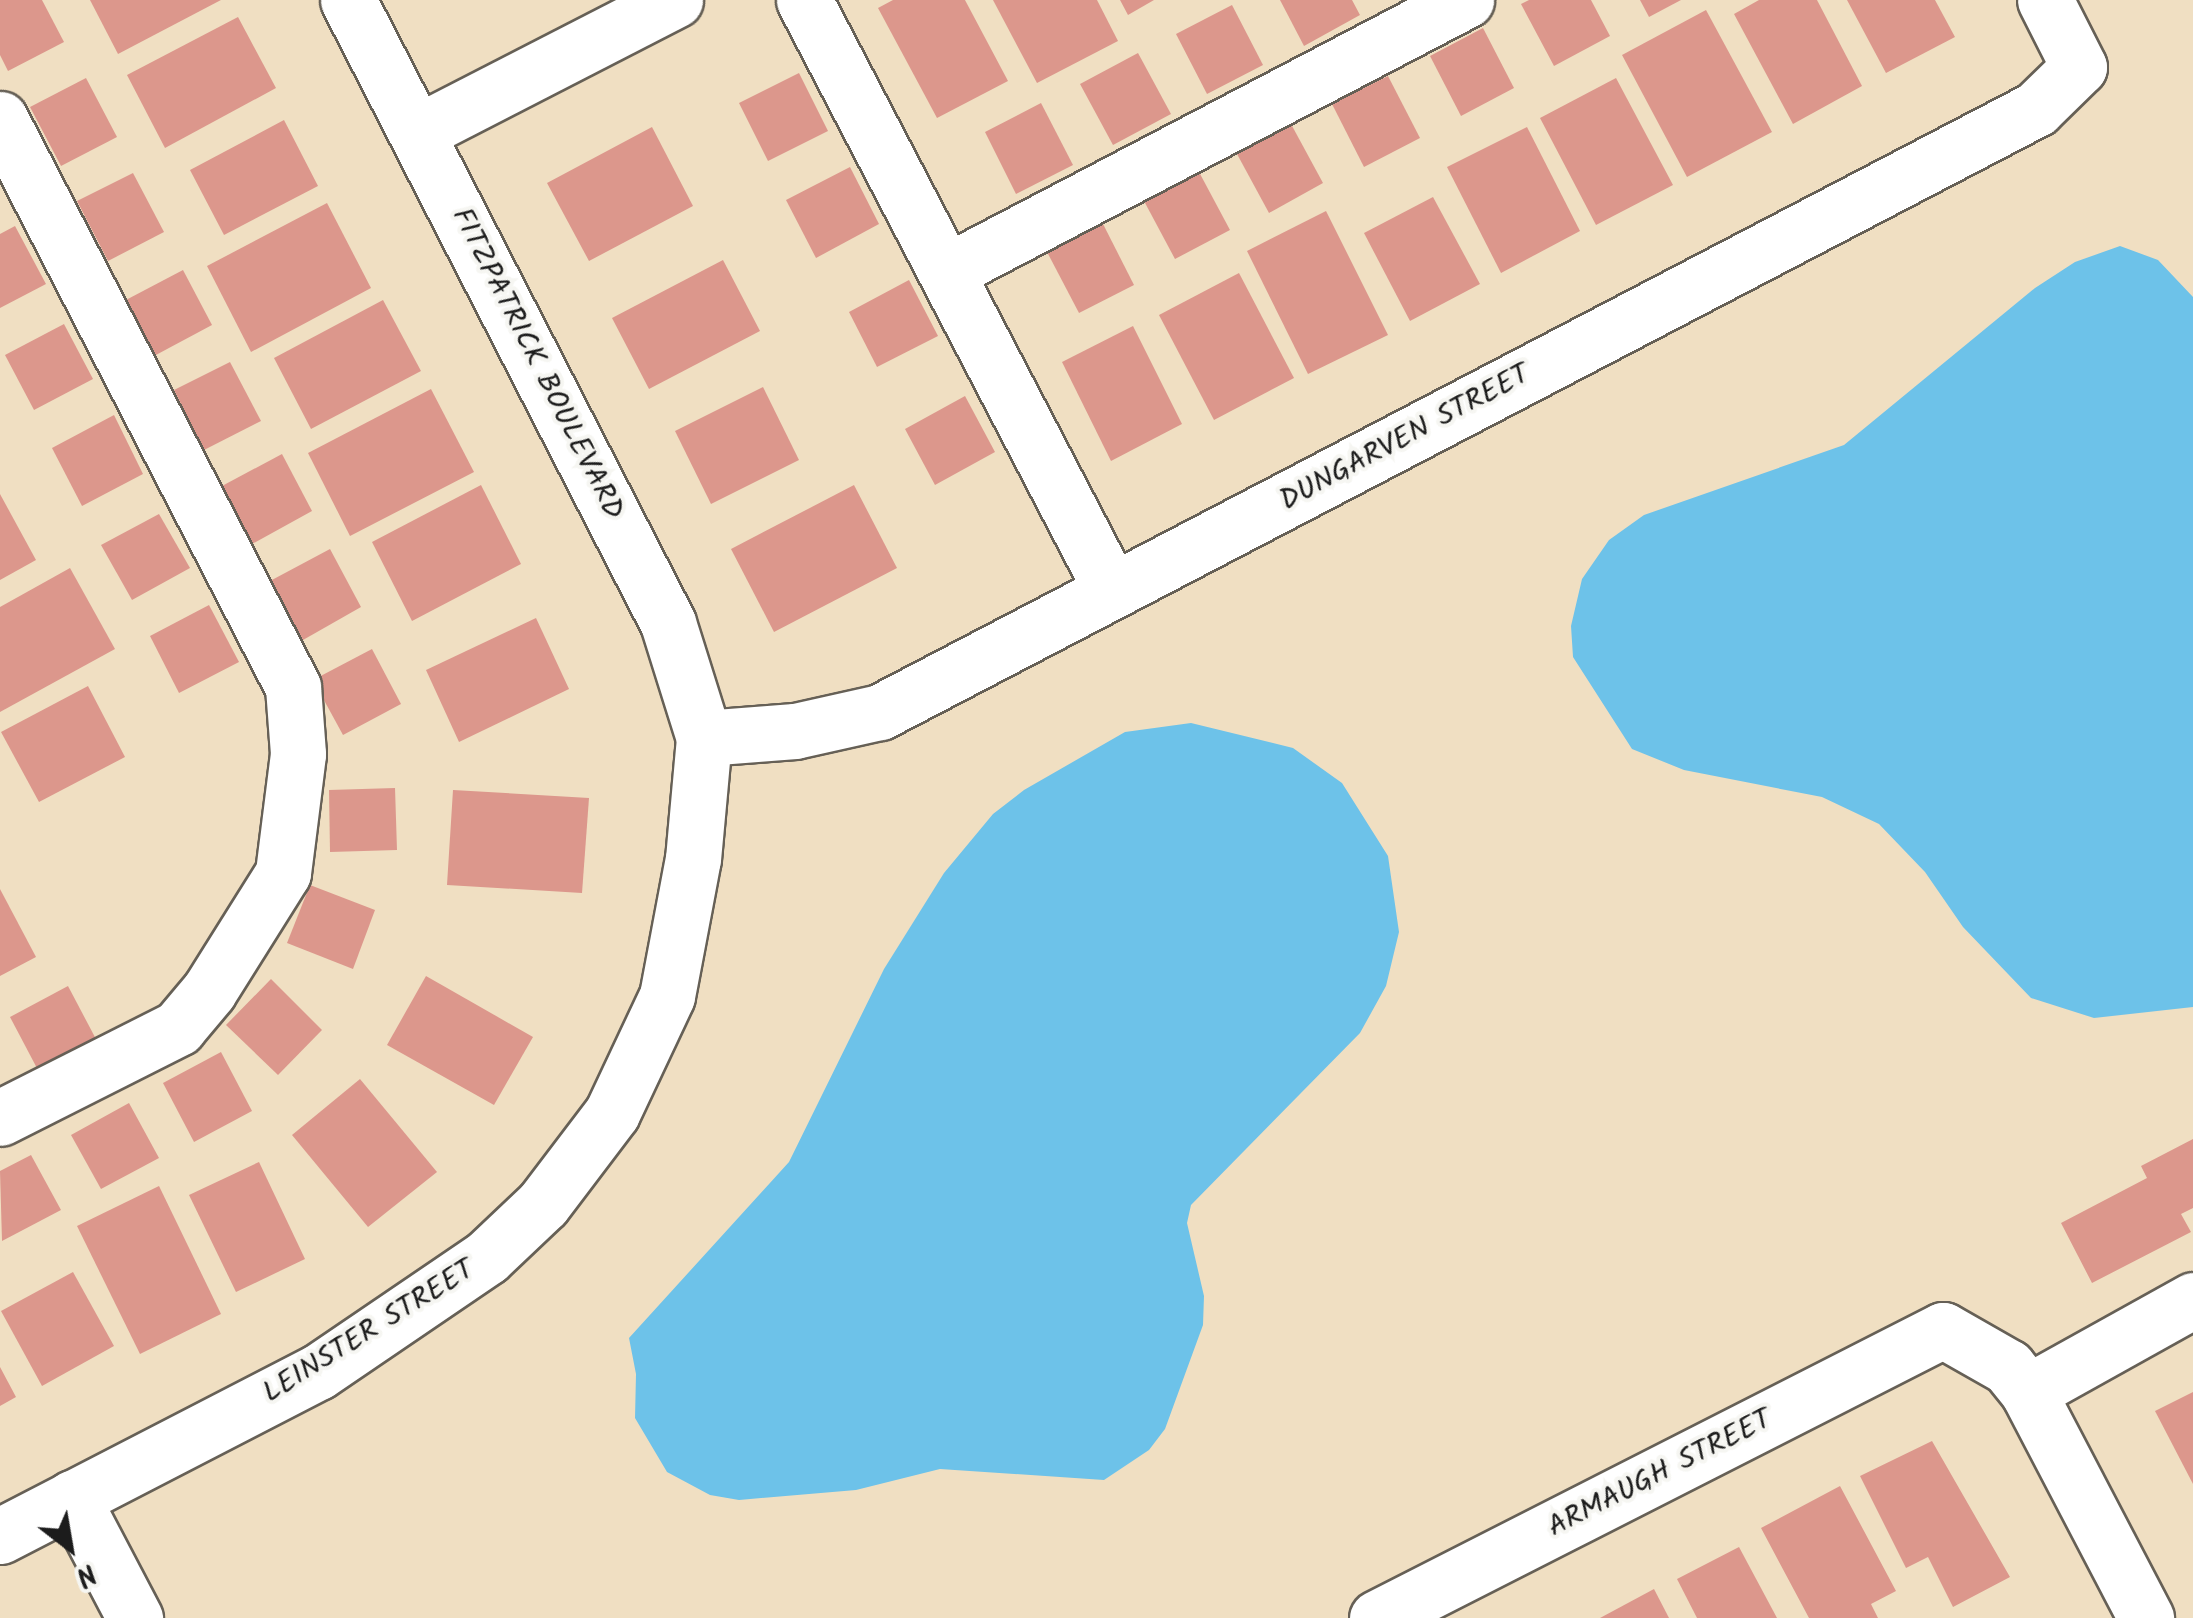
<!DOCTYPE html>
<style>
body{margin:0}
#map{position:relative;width:2193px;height:1618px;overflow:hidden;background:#f0dfc2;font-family:Kalam,sans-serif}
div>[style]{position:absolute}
.water>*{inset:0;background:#6dc2e9}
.building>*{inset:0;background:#dc978c}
.roads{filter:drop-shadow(2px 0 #666056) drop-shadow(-2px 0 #666056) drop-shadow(0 2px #666056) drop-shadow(0 -2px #666056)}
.minor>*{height:55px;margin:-27.5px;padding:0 27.5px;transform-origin:27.5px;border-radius:27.5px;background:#fff}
span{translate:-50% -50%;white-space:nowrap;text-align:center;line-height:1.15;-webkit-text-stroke:8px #f6f6f2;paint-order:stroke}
.street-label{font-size:30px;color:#1c1c1c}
.north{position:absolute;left:20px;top:1498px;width:100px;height:100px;-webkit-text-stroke:8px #f6f6f2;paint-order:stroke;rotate:149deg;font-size:28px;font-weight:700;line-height:40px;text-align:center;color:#1c1c1c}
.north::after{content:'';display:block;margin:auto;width:35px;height:45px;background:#1c1c1c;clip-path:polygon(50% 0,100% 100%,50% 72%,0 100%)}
</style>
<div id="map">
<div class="water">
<i style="clip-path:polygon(2120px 246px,2158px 260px,2193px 297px,2193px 1007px,2094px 1018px,2031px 998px,1963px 927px,1925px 872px,1879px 824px,1822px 797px,1684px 770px,1632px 749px,1573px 657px,1571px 626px,1582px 579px,1609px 540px,1644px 515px,1844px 445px,2035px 288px,2075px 262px)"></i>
<i style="clip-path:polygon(1191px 723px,1293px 748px,1342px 783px,1388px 856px,1399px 932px,1386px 986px,1360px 1033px,1191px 1205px,1187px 1223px,1204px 1296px,1203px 1325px,1165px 1429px,1149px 1450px,1104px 1480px,940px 1469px,856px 1490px,739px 1500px,710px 1495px,667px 1472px,635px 1418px,636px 1374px,629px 1338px,789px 1162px,884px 969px,944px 873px,993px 814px,1024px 790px,1125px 732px)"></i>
</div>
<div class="building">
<i style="clip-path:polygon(0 0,42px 0,64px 42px,8px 71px,0 55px)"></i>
<i style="clip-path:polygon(90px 0,221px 0,118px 54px)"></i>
<i style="clip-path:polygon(893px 0,965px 0,1008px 81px,937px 118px,878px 8px)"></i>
<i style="clip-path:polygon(993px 0,1097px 0,1118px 41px,1037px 83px)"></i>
<i style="clip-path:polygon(1120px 0,1154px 0,1128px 15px)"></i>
<i style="clip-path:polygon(1280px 0,1352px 0,1360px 15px,1304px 46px)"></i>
<i style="clip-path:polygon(1529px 0,1591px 0,1610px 36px,1554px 66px,1521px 4px)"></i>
<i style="clip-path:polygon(1640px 0,1681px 0,1649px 17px)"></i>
<i style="clip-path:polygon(1759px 0,1817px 0,1862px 86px,1793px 124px,1734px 14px)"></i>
<i style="clip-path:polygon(1847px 0,1935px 0,1955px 37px,1886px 73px)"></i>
<i style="clip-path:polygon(1232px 5px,1263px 65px,1207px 94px,1176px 34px)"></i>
<i style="clip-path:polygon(1706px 10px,1772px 132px,1687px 177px,1622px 55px)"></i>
<i style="clip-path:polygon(238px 17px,276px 88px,165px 148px,127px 75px)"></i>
<i style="clip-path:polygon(1483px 28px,1514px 88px,1461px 116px,1430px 56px)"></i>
<i style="clip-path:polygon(1138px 53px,1171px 114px,1113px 145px,1080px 84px)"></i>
<i style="clip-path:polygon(799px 73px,828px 131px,768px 161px,739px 103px)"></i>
<i style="clip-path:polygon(1388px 76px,1420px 138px,1364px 167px,1332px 104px)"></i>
<i style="clip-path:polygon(86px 78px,117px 137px,61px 166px,30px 107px)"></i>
<i style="clip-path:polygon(1616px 78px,1673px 185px,1596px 225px,1540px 118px)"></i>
<i style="clip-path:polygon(1041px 103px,1073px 165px,1016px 194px,985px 132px)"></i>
<i style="clip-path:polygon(284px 120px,318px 186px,224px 235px,190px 170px)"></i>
<i style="clip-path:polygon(1291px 124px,1323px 183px,1269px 213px,1237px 154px)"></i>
<i style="clip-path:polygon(652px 127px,693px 206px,589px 261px,547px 183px)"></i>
<i style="clip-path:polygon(1527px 127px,1580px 231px,1501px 273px,1447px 167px)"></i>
<i style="clip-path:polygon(850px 167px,879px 224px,816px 258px,786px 200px)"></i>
<i style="clip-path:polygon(1199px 172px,1230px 230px,1175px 259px,1144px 201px)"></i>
<i style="clip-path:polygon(133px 173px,164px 232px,108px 261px,77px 201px)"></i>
<i style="clip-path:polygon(1433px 197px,1480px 284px,1410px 321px,1364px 233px)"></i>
<i style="clip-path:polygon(327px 203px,371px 288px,251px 352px,207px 266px)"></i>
<i style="clip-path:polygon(1326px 211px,1388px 335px,1308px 374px,1247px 251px)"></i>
<i style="clip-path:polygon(1101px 220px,1134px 285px,1079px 313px,1046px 250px)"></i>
<i style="clip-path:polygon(15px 226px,46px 284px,0 308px,0 234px)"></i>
<i style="clip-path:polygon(723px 260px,760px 331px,649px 389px,612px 318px)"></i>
<i style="clip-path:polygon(183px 270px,212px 325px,154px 356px,124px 301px)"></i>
<i style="clip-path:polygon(1239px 273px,1294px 378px,1214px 420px,1159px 315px)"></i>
<i style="clip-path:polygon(909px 280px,938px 336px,877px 367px,849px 312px)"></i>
<i style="clip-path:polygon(383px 300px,421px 371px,311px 429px,274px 358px)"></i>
<i style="clip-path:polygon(64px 324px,93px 379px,34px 410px,5px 355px)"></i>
<i style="clip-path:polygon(1133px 326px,1182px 424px,1111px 461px,1062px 362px)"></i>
<i style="clip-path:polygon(230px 362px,261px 421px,204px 450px,174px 390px)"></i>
<i style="clip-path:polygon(763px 387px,799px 460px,711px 504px,675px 431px)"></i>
<i style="clip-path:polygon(431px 389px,474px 472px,350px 536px,308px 453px)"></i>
<i style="clip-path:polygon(965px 396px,995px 452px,935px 485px,905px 429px)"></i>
<i style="clip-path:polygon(114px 415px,143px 474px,82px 506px,52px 448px)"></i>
<i style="clip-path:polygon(282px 454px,312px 511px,252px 544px,222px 486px)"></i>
<i style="clip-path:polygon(481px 485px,521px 564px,412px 621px,372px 542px)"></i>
<i style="clip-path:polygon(854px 485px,897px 568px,774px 632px,731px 549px)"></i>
<i style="clip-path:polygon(0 494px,36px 560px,0 580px)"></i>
<i style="clip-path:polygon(159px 514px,190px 568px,132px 600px,101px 545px)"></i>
<i style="clip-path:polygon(330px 549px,361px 607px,303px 640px,270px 581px)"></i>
<i style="clip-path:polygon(70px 568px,115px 649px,0 712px,0 607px)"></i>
<i style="clip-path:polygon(209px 605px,239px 662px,179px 693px,150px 636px)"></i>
<i style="clip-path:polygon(536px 618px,569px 689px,459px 742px,426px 670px)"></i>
<i style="clip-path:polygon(372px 649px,401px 704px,343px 735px,313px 680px)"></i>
<i style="clip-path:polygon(88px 686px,125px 757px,39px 802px,1px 732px)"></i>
<i style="clip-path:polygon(395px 788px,397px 850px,330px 852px,329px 790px)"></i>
<i style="clip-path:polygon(453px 790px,589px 798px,582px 893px,447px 885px)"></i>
<i style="clip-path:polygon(310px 885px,375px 910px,353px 969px,287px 943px)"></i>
<i style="clip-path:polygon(0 889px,36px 957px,0 976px)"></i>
<i style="clip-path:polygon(426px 976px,533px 1037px,494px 1105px,387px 1045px)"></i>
<i style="clip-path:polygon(271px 979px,322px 1030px,278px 1075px,226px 1025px)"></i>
<i style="clip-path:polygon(68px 986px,97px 1041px,39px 1072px,10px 1017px)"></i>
<i style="clip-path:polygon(221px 1052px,252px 1111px,194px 1142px,163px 1083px)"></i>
<i style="clip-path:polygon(360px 1079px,437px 1172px,368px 1227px,292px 1135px)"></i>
<i style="clip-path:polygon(129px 1103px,159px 1158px,101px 1189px,71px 1135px)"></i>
<i style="clip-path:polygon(2193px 1139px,2193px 1208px,2181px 1214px,2191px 1232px,2092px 1283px,2061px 1223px,2147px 1178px,2141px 1166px)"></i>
<i style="clip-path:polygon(31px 1155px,61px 1210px,2px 1241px,0 1171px)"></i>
<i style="clip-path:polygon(259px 1162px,305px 1259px,236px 1292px,189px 1195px)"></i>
<i style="clip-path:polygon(159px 1186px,221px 1314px,140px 1354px,77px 1226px)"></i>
<i style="clip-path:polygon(73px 1272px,114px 1346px,42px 1386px,1px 1311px)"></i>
<i style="clip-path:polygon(0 1367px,16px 1397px,0 1406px)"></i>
<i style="clip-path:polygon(2193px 1392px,2193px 1484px,2155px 1411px)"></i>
<i style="clip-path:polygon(1932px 1441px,2010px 1577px,1953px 1607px,1928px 1557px,1906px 1568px,1860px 1476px)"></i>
<i style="clip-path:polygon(1840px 1486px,1896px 1591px,1871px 1604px,1878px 1618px,1809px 1618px,1761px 1528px)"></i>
<i style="clip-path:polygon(1739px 1547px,1777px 1618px,1697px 1618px,1677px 1579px)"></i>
<i style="clip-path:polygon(1654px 1589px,1669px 1618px,1600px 1618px)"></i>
</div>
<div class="roads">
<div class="minor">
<i style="left:804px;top:0;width:666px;rotate:62.47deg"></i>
<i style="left:0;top:119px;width:639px;rotate:62.71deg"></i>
<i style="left:293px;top:687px;width:67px;rotate:85.7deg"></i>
<i style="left:298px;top:754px;width:120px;rotate:97.2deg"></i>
<i style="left:283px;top:873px;width:139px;rotate:122.1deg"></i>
<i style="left:209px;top:991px;width:48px;rotate:130deg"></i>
<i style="left:178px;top:1028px;width:199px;rotate:153.2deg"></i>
<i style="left:418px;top:132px;width:289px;rotate:-27.2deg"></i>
<i style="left:946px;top:272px;width:587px;rotate:-27.61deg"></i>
<i style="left:704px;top:738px;width:91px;rotate:-4.4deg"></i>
<i style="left:795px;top:731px;width:87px;rotate:-12.6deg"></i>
<i style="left:880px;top:712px;width:1304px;rotate:-27.55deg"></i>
<i style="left:2036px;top:109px;width:60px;rotate:-44.3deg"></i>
<i style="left:2079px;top:67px;width:75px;rotate:-116.9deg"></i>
<i style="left:2028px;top:1392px;width:189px;rotate:-29.1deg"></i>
<i style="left:72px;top:1498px;width:136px;rotate:62.3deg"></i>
<i style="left:0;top:1536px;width:358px;rotate:-27.3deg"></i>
<i style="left:318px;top:1372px;width:204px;rotate:-34.2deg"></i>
<i style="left:487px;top:1257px;width:77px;rotate:-43.4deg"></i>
<i style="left:543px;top:1204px;width:114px;rotate:-52.8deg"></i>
<i style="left:612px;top:1113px;width:129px;rotate:-64.8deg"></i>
<i style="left:667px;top:996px;width:139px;rotate:-79.3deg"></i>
<i style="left:693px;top:859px;width:121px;rotate:-84.8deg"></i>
<i style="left:704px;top:738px;width:121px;rotate:-107.4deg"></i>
<i style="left:668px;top:623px;width:700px;rotate:-117.19deg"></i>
<i style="left:1377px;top:1618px;width:635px;rotate:-26.97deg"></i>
<i style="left:1943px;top:1330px;width:75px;rotate:29.6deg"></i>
<i style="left:2008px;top:1367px;width:32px;rotate:51deg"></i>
<i style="left:2028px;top:1392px;width:255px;rotate:62.4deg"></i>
</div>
</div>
<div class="street-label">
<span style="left:537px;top:364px;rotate:63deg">FITZPATRICK BOULEVARD</span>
<span style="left:1405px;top:438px;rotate:-28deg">DUNGARVEN STREET</span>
<span style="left:369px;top:1332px;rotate:-32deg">LEINSTER STREET</span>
<span style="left:1660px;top:1474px;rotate:-27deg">ARMAUGH STREET</span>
</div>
<div class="north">N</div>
</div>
